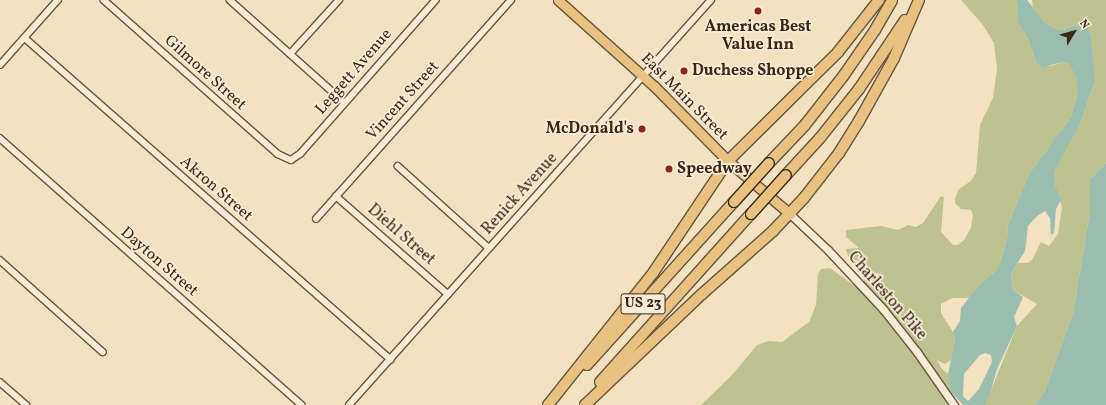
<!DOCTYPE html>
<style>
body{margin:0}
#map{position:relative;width:1106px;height:405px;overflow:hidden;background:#f2e2bf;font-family:Vollkorn,serif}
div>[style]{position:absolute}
.green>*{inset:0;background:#bec28f}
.water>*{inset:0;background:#9bbeb1}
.roads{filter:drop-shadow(1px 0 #685642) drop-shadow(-1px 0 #685642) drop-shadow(0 1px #685642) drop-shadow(0 -1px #685642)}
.minor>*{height:5.5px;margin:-2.75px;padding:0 2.75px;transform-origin:2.75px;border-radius:2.75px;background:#f7ecd5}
.tertiary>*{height:7px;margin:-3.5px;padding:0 3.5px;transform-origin:3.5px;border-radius:3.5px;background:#f7ecd5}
.primary>*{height:9px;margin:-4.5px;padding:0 4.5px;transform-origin:4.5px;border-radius:4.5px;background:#e9c180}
.motorway>*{height:10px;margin:-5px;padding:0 5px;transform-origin:5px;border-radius:5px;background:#e9c180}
.bridges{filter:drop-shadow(1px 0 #3a2719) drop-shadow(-1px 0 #3a2719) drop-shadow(0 1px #3a2719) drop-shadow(0 -1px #3a2719)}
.motorway-bridge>*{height:10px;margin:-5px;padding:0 5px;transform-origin:5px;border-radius:5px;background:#e9c180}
.dots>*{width:11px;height:11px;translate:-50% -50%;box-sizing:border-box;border:2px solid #f7ecd5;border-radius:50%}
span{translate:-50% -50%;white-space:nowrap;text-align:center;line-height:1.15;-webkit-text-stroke:3.5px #f7ecd5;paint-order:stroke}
.shield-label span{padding:1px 3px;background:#f7ecd5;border:1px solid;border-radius:3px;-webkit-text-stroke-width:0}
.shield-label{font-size:15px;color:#3a2719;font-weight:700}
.poi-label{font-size:16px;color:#3a2719;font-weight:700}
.left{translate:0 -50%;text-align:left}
.right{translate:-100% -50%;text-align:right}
.street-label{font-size:16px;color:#3a2719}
.north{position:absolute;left:1054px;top:12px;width:40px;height:40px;-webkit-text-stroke:3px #f7ecd5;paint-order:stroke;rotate:53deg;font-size:11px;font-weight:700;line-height:16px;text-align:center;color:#3a2719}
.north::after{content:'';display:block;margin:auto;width:14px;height:18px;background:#3a2719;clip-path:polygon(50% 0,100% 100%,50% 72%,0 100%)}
</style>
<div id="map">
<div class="green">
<i style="clip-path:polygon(961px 0,1016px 0,1018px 7px,1017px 21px,1029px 41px,1036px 62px,1051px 66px,1063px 62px,1069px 64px,1077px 80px,1077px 95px,1071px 117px,1029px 174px,1008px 225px,1007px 240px,998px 269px,979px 285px,970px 298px,952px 298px,941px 304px,941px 313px,953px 332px,955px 340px,951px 360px,945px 364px,937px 360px,942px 369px,948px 374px,951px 382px,952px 393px,946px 405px,701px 405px,732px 375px,757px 345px,769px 341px,782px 342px,809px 322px,816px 305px,818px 274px,821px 269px,830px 268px,856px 287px,863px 283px,866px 276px,856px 269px,848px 256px,846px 249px,859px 248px,846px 237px,846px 230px,881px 226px,898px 230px,908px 225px,916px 227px,923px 223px,941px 196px,944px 197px,941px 232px,953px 245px,958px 245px,964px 240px,971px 228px,973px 215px,971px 210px,961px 209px,955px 203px,955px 198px,959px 189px,971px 181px,976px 173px,980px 125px,993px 98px,997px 69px,994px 43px,983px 25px)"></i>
<i style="clip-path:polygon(1032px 0,1106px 0,1106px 163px,1090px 179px,1090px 211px,1073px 313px,1045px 391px,1035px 405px,985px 405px,1017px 326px,1037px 304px,1013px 290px,1011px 274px,1018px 263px,1027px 263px,1032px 260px,1041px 242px,1049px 246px,1058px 234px,1062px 207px,1055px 185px,1054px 172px,1079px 127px,1095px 81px,1092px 62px,1075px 25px,1063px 30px,1056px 29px,1044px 22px,1033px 8px)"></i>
</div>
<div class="water">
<i style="clip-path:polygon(evenodd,1016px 0,1027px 0,1044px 22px,1056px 29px,1064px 30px,1075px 25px,1088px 29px,1091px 38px,1095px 81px,1079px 127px,1054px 172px,1055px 185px,1061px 200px,1056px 209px,1054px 233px,1051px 235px,1050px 218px,1045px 211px,1037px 216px,1028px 226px,1025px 251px,1011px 274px,1013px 290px,1023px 297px,1014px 317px,1017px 326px,997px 369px,990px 394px,985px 405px,963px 405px,952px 393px,948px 374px,955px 340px,953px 332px,960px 321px,961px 308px,979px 285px,998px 269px,1007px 240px,1008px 225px,1029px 174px,1071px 117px,1077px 95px,1077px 80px,1069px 64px,1063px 62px,1043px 67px,1036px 62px,1029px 41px,1017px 21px,1018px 7px,1016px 0,985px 353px,991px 355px,992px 362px,979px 389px,968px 401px,963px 396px,964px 374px,980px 355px,985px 353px)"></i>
<i style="clip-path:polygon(1106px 163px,1106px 405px,1035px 405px,1045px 391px,1073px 313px,1090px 211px,1090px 179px)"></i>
</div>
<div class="roads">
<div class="minor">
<i style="left:104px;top:0;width:232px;rotate:41.5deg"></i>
<i style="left:278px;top:154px;width:14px;rotate:25deg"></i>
<i style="left:291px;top:160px;width:11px;rotate:-34deg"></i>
<i style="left:300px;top:154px;width:205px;rotate:-48.6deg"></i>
<i style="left:230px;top:0;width:153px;rotate:41.8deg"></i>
<i style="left:25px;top:38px;width:487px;rotate:41.3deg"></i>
<i style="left:290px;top:54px;width:73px;rotate:-47.8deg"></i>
<i style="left:0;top:65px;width:87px;rotate:-48.3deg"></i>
<i style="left:0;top:138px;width:403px;rotate:41.5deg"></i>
<i style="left:398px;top:166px;width:122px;rotate:42deg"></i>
<i style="left:336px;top:196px;width:149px;rotate:41.2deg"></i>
<i style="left:316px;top:219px;width:293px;rotate:-48.3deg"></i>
<i style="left:0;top:260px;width:138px;rotate:41.8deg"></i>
<i style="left:0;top:382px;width:35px;rotate:41deg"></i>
<i style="left:349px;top:405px;width:543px;rotate:-48.21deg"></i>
</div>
<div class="tertiary">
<i style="left:790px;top:214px;width:52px;rotate:43.5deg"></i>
<i style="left:828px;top:250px;width:81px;rotate:47deg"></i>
<i style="left:883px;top:309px;width:55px;rotate:51.7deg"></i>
<i style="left:917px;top:352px;width:65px;rotate:55.1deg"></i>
</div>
<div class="primary">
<i style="left:558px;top:0;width:129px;rotate:41.9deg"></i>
<i style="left:654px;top:86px;width:105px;rotate:45.4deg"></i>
<i style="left:728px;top:161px;width:82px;rotate:40.5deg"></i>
</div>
<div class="motorway">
<i style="left:769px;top:163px;width:52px;rotate:-46.5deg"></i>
<i style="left:805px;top:125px;width:63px;rotate:-52deg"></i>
<i style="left:844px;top:75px;width:55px;rotate:-55.4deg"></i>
<i style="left:875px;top:30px;width:34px;rotate:-60deg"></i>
<i style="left:786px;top:175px;width:50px;rotate:-47.4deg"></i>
<i style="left:820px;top:138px;width:63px;rotate:-51.5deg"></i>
<i style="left:859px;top:89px;width:83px;rotate:-56.3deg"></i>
<i style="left:587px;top:365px;width:219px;rotate:-48deg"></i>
<i style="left:600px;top:382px;width:226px;rotate:-48.1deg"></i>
<i style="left:548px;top:405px;width:169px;rotate:-51.5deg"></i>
<i style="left:653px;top:273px;width:135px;rotate:-56.2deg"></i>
<i style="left:728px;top:161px;width:155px;rotate:-44.7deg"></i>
<i style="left:838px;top:52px;width:66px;rotate:-51.7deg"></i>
<i style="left:585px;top:405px;width:161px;rotate:-43.5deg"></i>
<i style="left:702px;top:294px;width:95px;rotate:-41.6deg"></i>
<i style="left:773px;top:231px;width:45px;rotate:-46.8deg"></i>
<i style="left:804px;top:198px;width:57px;rotate:-52.1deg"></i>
<i style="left:839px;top:153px;width:38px;rotate:-58deg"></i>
<i style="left:859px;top:121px;width:72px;rotate:-60.9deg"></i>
<i style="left:894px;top:58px;width:63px;rotate:-66.7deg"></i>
</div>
</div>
<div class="bridges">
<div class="motorway-bridge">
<i style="left:734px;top:202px;width:52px;rotate:-48.1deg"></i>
<i style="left:751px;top:214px;width:52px;rotate:-48.1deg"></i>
</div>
</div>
<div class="dots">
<i style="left:758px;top:11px;background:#8f2418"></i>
<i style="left:684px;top:71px;background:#8f2418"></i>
<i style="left:642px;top:129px;background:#8f2418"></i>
<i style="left:669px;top:169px;background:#8f2418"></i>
</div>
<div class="shield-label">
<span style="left:643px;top:304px">US 23</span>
</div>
<div class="poi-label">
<span style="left:758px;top:36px">Americas Best<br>Value Inn</span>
<span class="left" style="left:692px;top:71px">Duchess Shoppe</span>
<span class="right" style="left:634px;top:129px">McDonald's</span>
<span class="left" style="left:677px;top:169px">Speedway</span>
</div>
<div class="street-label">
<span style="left:354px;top:72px;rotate:-49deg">Leggett Avenue</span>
<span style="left:205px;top:73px;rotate:42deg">Gilmore Street</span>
<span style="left:684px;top:97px;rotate:45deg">East Main Street</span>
<span style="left:403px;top:101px;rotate:-48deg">Vincent Street</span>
<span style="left:216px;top:189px;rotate:41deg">Akron Street</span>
<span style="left:520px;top:194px;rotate:-48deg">Renick Avenue</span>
<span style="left:401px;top:235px;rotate:41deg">Diehl Street</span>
<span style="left:159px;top:262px;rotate:41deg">Dayton Street</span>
<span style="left:887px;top:296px;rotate:49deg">Charleston Pike</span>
</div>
<div class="north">N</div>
</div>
